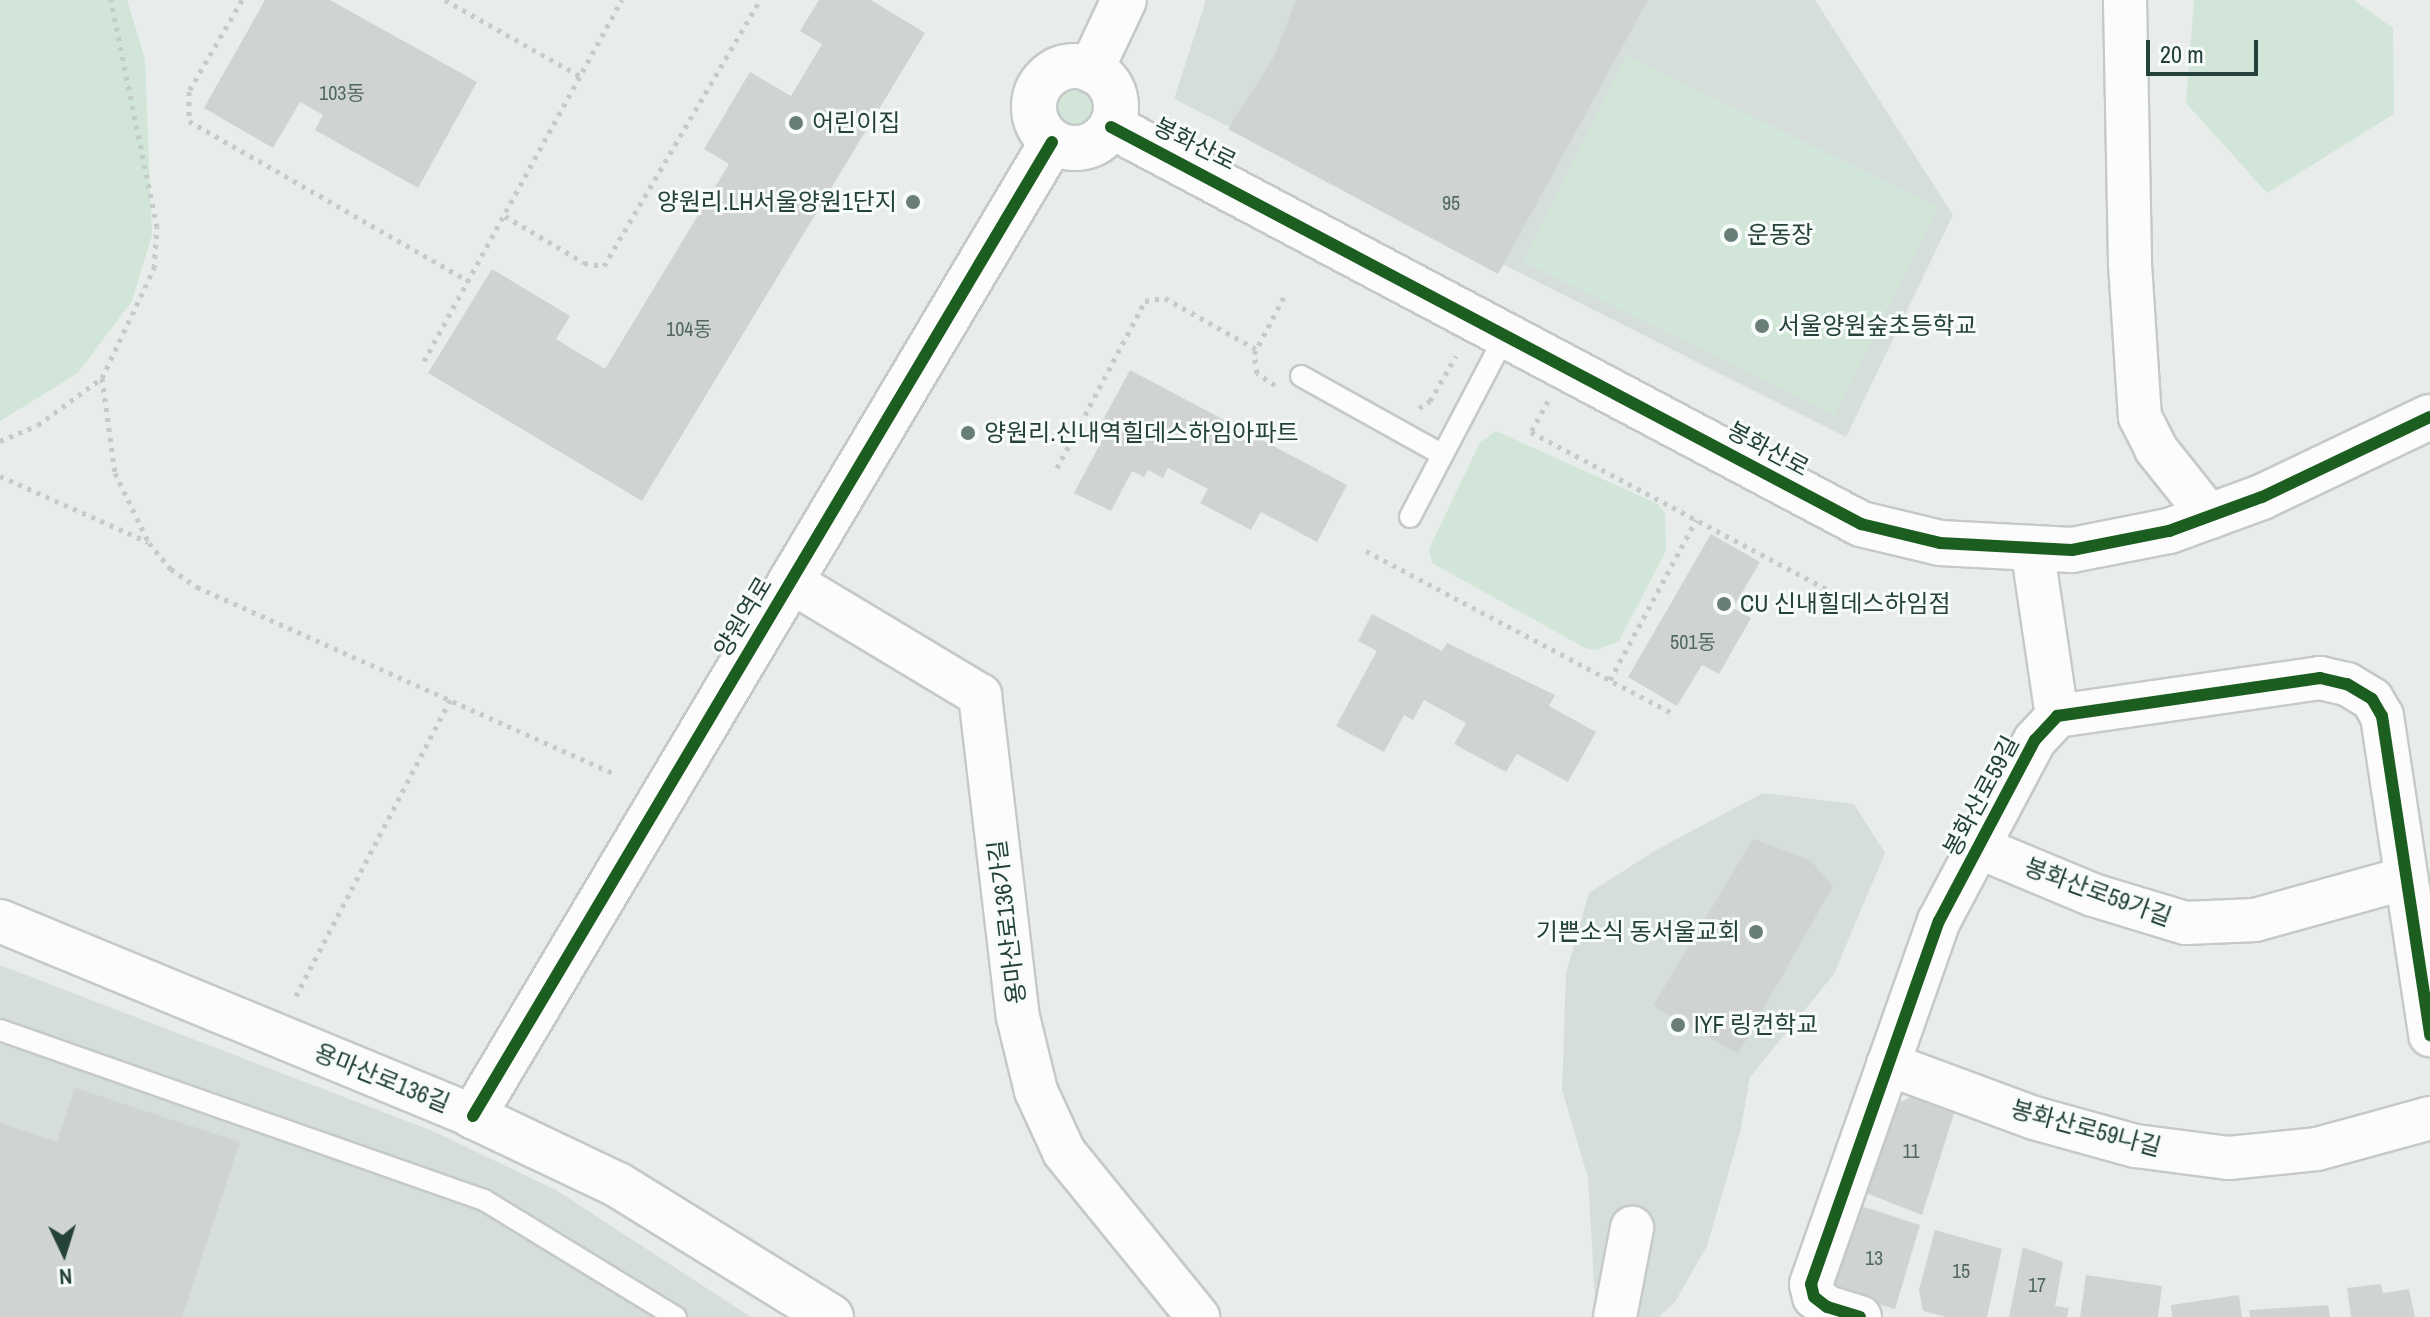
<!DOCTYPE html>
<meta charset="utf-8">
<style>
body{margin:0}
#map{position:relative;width:2430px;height:1317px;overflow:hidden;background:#e8edeb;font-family:"Archivo Narrow","Noto Sans KR",sans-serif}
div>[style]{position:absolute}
.built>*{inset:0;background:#d6dedb}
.green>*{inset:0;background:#d1e6d8}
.round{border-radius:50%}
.building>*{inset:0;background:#cfd4d2}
.path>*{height:5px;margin-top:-2.5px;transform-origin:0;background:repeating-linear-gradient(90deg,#c3ccca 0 4px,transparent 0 10px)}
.roads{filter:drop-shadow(2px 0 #c5cac8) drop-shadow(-2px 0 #c5cac8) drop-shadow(0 2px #c5cac8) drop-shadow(0 -2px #c5cac8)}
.service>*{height:20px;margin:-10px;padding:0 10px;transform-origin:10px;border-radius:10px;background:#fcfcfc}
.minor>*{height:42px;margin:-21px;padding:0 21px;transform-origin:21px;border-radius:21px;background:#fcfcfc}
.tertiary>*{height:44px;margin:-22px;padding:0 22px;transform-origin:22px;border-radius:22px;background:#fcfcfc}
.tertiary>.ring{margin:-22px;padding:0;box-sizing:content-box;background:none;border:44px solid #fcfcfc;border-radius:50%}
.cycleway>*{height:12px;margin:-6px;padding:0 6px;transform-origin:6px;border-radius:6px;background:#1b5e20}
.dots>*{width:22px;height:22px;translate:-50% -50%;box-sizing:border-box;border:4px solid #f7fbf9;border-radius:50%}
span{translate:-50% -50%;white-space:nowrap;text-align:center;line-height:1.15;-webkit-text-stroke:6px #f7fbf9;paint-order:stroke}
.number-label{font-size:20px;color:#506761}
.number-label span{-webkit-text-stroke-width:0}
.poi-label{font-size:24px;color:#24423a}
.left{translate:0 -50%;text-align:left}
.right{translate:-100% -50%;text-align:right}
.street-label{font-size:24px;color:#24423a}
.north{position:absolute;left:24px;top:1213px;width:80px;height:80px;-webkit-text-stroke:6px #f7fbf9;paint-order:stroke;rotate:176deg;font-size:22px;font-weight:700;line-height:32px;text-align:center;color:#24423a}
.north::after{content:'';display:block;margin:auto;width:28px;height:36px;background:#24423a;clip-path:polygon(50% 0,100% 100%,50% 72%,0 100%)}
.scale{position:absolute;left:2146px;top:40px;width:112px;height:36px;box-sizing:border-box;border:4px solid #24423a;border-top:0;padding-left:10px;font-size:24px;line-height:28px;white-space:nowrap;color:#24423a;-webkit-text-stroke:6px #f7fbf9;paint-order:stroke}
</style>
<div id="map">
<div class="built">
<i style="clip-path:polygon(1206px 0,1815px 0,1953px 215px,1846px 437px,1174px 99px)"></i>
<i style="clip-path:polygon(1763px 793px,1854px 804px,1885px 853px,1834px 974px,1750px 1077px,1740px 1133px,1707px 1246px,1675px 1302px,1659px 1317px,1596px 1317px,1588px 1178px,1562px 1090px,1566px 973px,1589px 893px,1656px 850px)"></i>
<i style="clip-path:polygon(0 965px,435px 1132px,556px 1190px,751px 1317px,0 1317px)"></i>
</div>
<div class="green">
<i style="clip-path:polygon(0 0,127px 0,145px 59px,152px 235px,132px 301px,78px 373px,0 421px)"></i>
<i style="clip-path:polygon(2194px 0,2354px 0,2393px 28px,2394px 114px,2267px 193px,2186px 103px)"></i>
<i style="clip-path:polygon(1627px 55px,1938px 208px,1835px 416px,1524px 262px)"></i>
<i class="round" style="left:1048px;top:82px;width:52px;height:52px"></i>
<i style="clip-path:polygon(1496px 431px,1658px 504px,1665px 513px,1666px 551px,1619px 641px,1596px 650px,1585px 648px,1432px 563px,1429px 549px,1480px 442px)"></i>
</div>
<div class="building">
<i style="clip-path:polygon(265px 0,330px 0,477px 82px,418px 188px,315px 130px,323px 115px,300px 102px,273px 148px,204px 108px)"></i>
<i style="clip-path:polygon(819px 0,871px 0,925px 33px,642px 501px,428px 373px,492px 269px,570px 316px,556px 339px,605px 369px,729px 164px,704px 149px,750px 72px,791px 96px,822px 44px,800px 31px)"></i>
<i style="clip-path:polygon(1296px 0,1648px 0,1498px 274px,1228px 129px,1275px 55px)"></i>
<i style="clip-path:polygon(1130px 370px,1347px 485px,1317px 542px,1261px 512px,1251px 530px,1200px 503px,1208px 489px,1168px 468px,1163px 478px,1148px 470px,1144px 477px,1132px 471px,1111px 511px,1074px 493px,1106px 433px,1098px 429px)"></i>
<i style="clip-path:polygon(1711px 534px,1760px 562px,1733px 608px,1751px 618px,1719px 674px,1702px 665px,1677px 706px,1628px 677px)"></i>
<i style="clip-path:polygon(1372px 614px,1442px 651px,1447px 643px,1555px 695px,1549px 706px,1596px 732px,1568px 782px,1517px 754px,1506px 772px,1454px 744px,1466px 723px,1424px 700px,1413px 720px,1404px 715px,1384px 752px,1336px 726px,1377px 651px,1358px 641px)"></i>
<i style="clip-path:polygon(1753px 839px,1810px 860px,1833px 886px,1738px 1054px,1653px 1006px)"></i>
<i style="clip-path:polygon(75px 1088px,240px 1142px,182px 1317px,0 1317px,0 1123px,57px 1142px)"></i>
<i style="clip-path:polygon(1920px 1093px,1956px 1107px,1922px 1215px,1866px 1193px,1896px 1104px)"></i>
<i style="clip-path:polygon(1855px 1204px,1920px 1225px,1895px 1309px,1828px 1289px)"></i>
<i style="clip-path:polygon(1935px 1230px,2002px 1249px,1987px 1317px,1946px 1317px,1923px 1311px,1919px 1290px)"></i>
<i style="clip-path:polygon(2023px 1247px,2063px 1262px,2055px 1306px,2069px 1308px,2067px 1317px,2009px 1317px)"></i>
<i style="clip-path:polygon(2086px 1275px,2162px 1286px,2158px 1317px,2080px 1317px)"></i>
<i style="clip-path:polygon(2381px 1284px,2383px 1293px,2409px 1289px,2415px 1317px,2351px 1317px,2347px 1288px)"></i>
<i style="clip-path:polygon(2239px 1295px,2242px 1317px,2172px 1317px,2171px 1305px)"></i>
<i style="clip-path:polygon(2328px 1305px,2330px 1317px,2250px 1317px,2249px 1310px)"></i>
</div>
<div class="path">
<i style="left:242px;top:0;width:105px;rotate:120.2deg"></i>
<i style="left:189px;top:91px;width:30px;rotate:90deg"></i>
<i style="left:189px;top:121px;width:322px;rotate:29.8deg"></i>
<i style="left:445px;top:0;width:155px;rotate:29.4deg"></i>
<i style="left:505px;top:216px;width:92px;rotate:30.7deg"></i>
<i style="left:584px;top:263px;width:20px;rotate:9deg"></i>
<i style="left:604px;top:266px;width:308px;rotate:-59.6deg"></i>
<i style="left:424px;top:361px;width:412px;rotate:-61.3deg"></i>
<i style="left:102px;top:378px;width:96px;rotate:82.2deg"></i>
<i style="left:115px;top:473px;width:78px;rotate:64.1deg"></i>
<i style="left:149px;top:543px;width:34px;rotate:50deg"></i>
<i style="left:171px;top:569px;width:32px;rotate:35deg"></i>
<i style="left:197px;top:587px;width:456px;rotate:24.1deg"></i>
<i style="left:1275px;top:385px;width:22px;rotate:-146deg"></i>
<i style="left:1257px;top:373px;width:19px;rotate:-99deg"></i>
<i style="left:1254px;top:354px;width:69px;rotate:-62.3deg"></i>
<i style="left:1548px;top:401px;width:35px;rotate:119deg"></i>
<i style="left:1531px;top:432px;width:334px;rotate:28deg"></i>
<i style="left:1419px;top:408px;width:13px;rotate:-32deg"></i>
<i style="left:1430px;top:401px;width:52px;rotate:-60deg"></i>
<i style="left:0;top:441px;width:41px;rotate:-22.8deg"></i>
<i style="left:38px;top:425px;width:79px;rotate:-36.3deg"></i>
<i style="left:102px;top:378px;width:122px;rotate:-64.7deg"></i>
<i style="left:154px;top:268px;width:41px;rotate:-85.8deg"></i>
<i style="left:157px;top:227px;width:232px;rotate:-101.5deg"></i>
<i style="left:1057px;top:468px;width:189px;rotate:-62.2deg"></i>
<i style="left:1145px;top:301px;width:20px;rotate:-9deg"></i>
<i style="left:1165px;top:298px;width:104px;rotate:29.3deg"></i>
<i style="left:0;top:476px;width:162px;rotate:24deg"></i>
<i style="left:1366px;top:551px;width:348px;rotate:27.9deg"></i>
<i style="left:1610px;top:680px;width:182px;rotate:-61.7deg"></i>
<i style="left:296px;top:996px;width:334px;rotate:-62.5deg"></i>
</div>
<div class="roads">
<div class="service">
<i style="left:1301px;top:376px;width:162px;rotate:29.1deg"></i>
<i style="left:1410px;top:517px;width:209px;rotate:-62.3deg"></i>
<i style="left:0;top:1030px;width:513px;rotate:19.35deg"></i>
<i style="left:484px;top:1200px;width:225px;rotate:31.4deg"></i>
</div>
<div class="minor">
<i style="left:2125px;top:0;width:264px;rotate:88.9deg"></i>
<i style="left:2130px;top:264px;width:153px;rotate:86.3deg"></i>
<i style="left:2140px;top:417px;width:36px;rotate:63deg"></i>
<i style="left:2156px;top:449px;width:87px;rotate:51.5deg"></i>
<i style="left:2032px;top:547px;width:171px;rotate:81.6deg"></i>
<i style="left:790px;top:581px;width:222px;rotate:31deg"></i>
<i style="left:980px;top:695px;width:324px;rotate:83.3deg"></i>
<i style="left:1018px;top:1017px;width:76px;rotate:76.3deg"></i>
<i style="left:1036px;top:1091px;width:67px;rotate:65.3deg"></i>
<i style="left:1064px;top:1152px;width:213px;rotate:50.9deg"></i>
<i style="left:1978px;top:847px;width:125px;rotate:22.7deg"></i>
<i style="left:2093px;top:895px;width:97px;rotate:16.8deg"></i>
<i style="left:2186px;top:923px;width:69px;rotate:-2.5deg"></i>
<i style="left:2255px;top:920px;width:157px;rotate:-15.5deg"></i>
<i style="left:0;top:921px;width:512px;rotate:22.4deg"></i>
<i style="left:1888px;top:1064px;width:156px;rotate:20.3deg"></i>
<i style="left:2034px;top:1118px;width:106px;rotate:15.4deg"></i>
<i style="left:2136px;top:1146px;width:94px;rotate:7.4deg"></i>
<i style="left:2229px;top:1158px;width:88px;rotate:-5.8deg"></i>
<i style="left:2317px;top:1149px;width:117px;rotate:-15.3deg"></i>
<i style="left:1615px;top:1317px;width:91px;rotate:-79.2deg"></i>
<i style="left:1860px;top:1317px;width:34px;rotate:-163deg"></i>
<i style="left:1827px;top:1307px;width:16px;rotate:-142deg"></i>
<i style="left:1814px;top:1297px;width:13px;rotate:-103deg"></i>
<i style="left:1811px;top:1284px;width:385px;rotate:-70.6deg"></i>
<i style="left:1939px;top:921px;width:205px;rotate:-62.1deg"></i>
<i style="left:2035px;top:740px;width:33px;rotate:-47deg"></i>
<i style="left:2057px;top:716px;width:266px;rotate:-8.2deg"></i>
<i style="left:2320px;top:678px;width:28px;rotate:13deg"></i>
<i style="left:2347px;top:684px;width:29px;rotate:31deg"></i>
<i style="left:2372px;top:699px;width:20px;rotate:60deg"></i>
<i style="left:2382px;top:716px;width:323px;rotate:81.4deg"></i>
</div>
<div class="tertiary">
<i class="ring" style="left:1034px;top:66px;width:38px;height:38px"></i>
<i style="left:1091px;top:70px;width:77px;rotate:-64.8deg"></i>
<i style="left:1126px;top:134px;width:832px;rotate:27.95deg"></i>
<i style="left:1861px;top:524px;width:81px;rotate:13.5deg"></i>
<i style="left:1940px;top:543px;width:132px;rotate:3deg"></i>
<i style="left:2072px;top:550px;width:99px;rotate:-11.1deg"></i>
<i style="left:2169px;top:531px;width:99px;rotate:-20.1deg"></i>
<i style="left:2262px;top:497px;width:186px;rotate:-25.5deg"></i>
<i style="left:831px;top:1317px;width:251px;rotate:-148.2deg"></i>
<i style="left:618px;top:1185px;width:161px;rotate:-154.6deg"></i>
<i style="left:473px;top:1116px;width:1133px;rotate:-59.27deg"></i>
</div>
</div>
<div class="cycleway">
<i style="left:1111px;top:127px;width:849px;rotate:27.89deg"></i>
<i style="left:1861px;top:524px;width:81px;rotate:13.5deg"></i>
<i style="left:1940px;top:543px;width:132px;rotate:3deg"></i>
<i style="left:2072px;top:550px;width:99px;rotate:-11.1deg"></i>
<i style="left:2169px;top:531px;width:99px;rotate:-20.1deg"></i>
<i style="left:2262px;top:497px;width:186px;rotate:-25.5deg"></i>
<i style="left:473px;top:1116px;width:1133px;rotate:-59.27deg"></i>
<i style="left:1860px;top:1317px;width:34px;rotate:-163deg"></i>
<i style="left:1827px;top:1307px;width:16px;rotate:-142deg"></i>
<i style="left:1814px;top:1297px;width:13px;rotate:-103deg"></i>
<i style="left:1811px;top:1284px;width:385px;rotate:-70.6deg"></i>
<i style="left:1939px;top:921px;width:205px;rotate:-62.1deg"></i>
<i style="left:2035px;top:740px;width:33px;rotate:-47deg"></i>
<i style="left:2057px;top:716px;width:266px;rotate:-8.2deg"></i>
<i style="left:2320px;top:678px;width:28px;rotate:13deg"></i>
<i style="left:2347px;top:684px;width:29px;rotate:31deg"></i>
<i style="left:2372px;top:699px;width:20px;rotate:60deg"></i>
<i style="left:2382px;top:716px;width:323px;rotate:81.4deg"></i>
</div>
<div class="dots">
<i style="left:796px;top:123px;background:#697e78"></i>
<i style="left:913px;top:202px;background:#697e78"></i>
<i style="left:1731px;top:235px;background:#697e78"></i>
<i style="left:1762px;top:326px;background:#697e78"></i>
<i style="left:968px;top:433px;background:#697e78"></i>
<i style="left:1724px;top:604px;background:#697e78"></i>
<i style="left:1756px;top:932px;background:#697e78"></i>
<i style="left:1678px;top:1025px;background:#697e78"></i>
</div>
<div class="number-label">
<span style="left:342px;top:92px">103동</span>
<span style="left:1451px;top:202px">95</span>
<span style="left:689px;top:328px">104동</span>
<span style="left:1693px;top:641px">501동</span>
<span style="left:1911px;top:1150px">11</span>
<span style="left:1874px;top:1257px">13</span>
<span style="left:1961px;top:1270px">15</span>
<span style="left:2037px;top:1284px">17</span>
</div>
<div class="poi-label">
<span class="left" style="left:812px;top:123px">어린이집</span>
<span class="right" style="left:897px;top:202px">양원리.LH서울양원1단지</span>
<span class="left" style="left:1747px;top:235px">운동장</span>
<span class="left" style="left:1778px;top:326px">서울양원숲초등학교</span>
<span class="left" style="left:984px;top:433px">양원리.신내역힐데스하임아파트</span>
<span class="left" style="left:1740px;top:604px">CU 신내힐데스하임점</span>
<span class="right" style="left:1740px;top:932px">기쁜소식 동서울교회</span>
<span class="left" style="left:1694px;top:1025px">IYF 링컨학교</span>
</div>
<div class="street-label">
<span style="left:1195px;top:144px;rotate:26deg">봉화산로</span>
<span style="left:1768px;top:449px;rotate:28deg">봉화산로</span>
<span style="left:743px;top:617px;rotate:-59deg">양원역로</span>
<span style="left:1981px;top:796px;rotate:-62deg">봉화산로59길</span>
<span style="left:2098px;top:892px;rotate:20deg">봉화산로59가길</span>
<span style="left:1007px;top:922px;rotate:-97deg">용마산로136가길</span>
<span style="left:382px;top:1078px;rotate:22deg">용마산로136길</span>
<span style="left:2086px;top:1128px;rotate:15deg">봉화산로59나길</span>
</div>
<div class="north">N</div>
<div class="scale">20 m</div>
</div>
